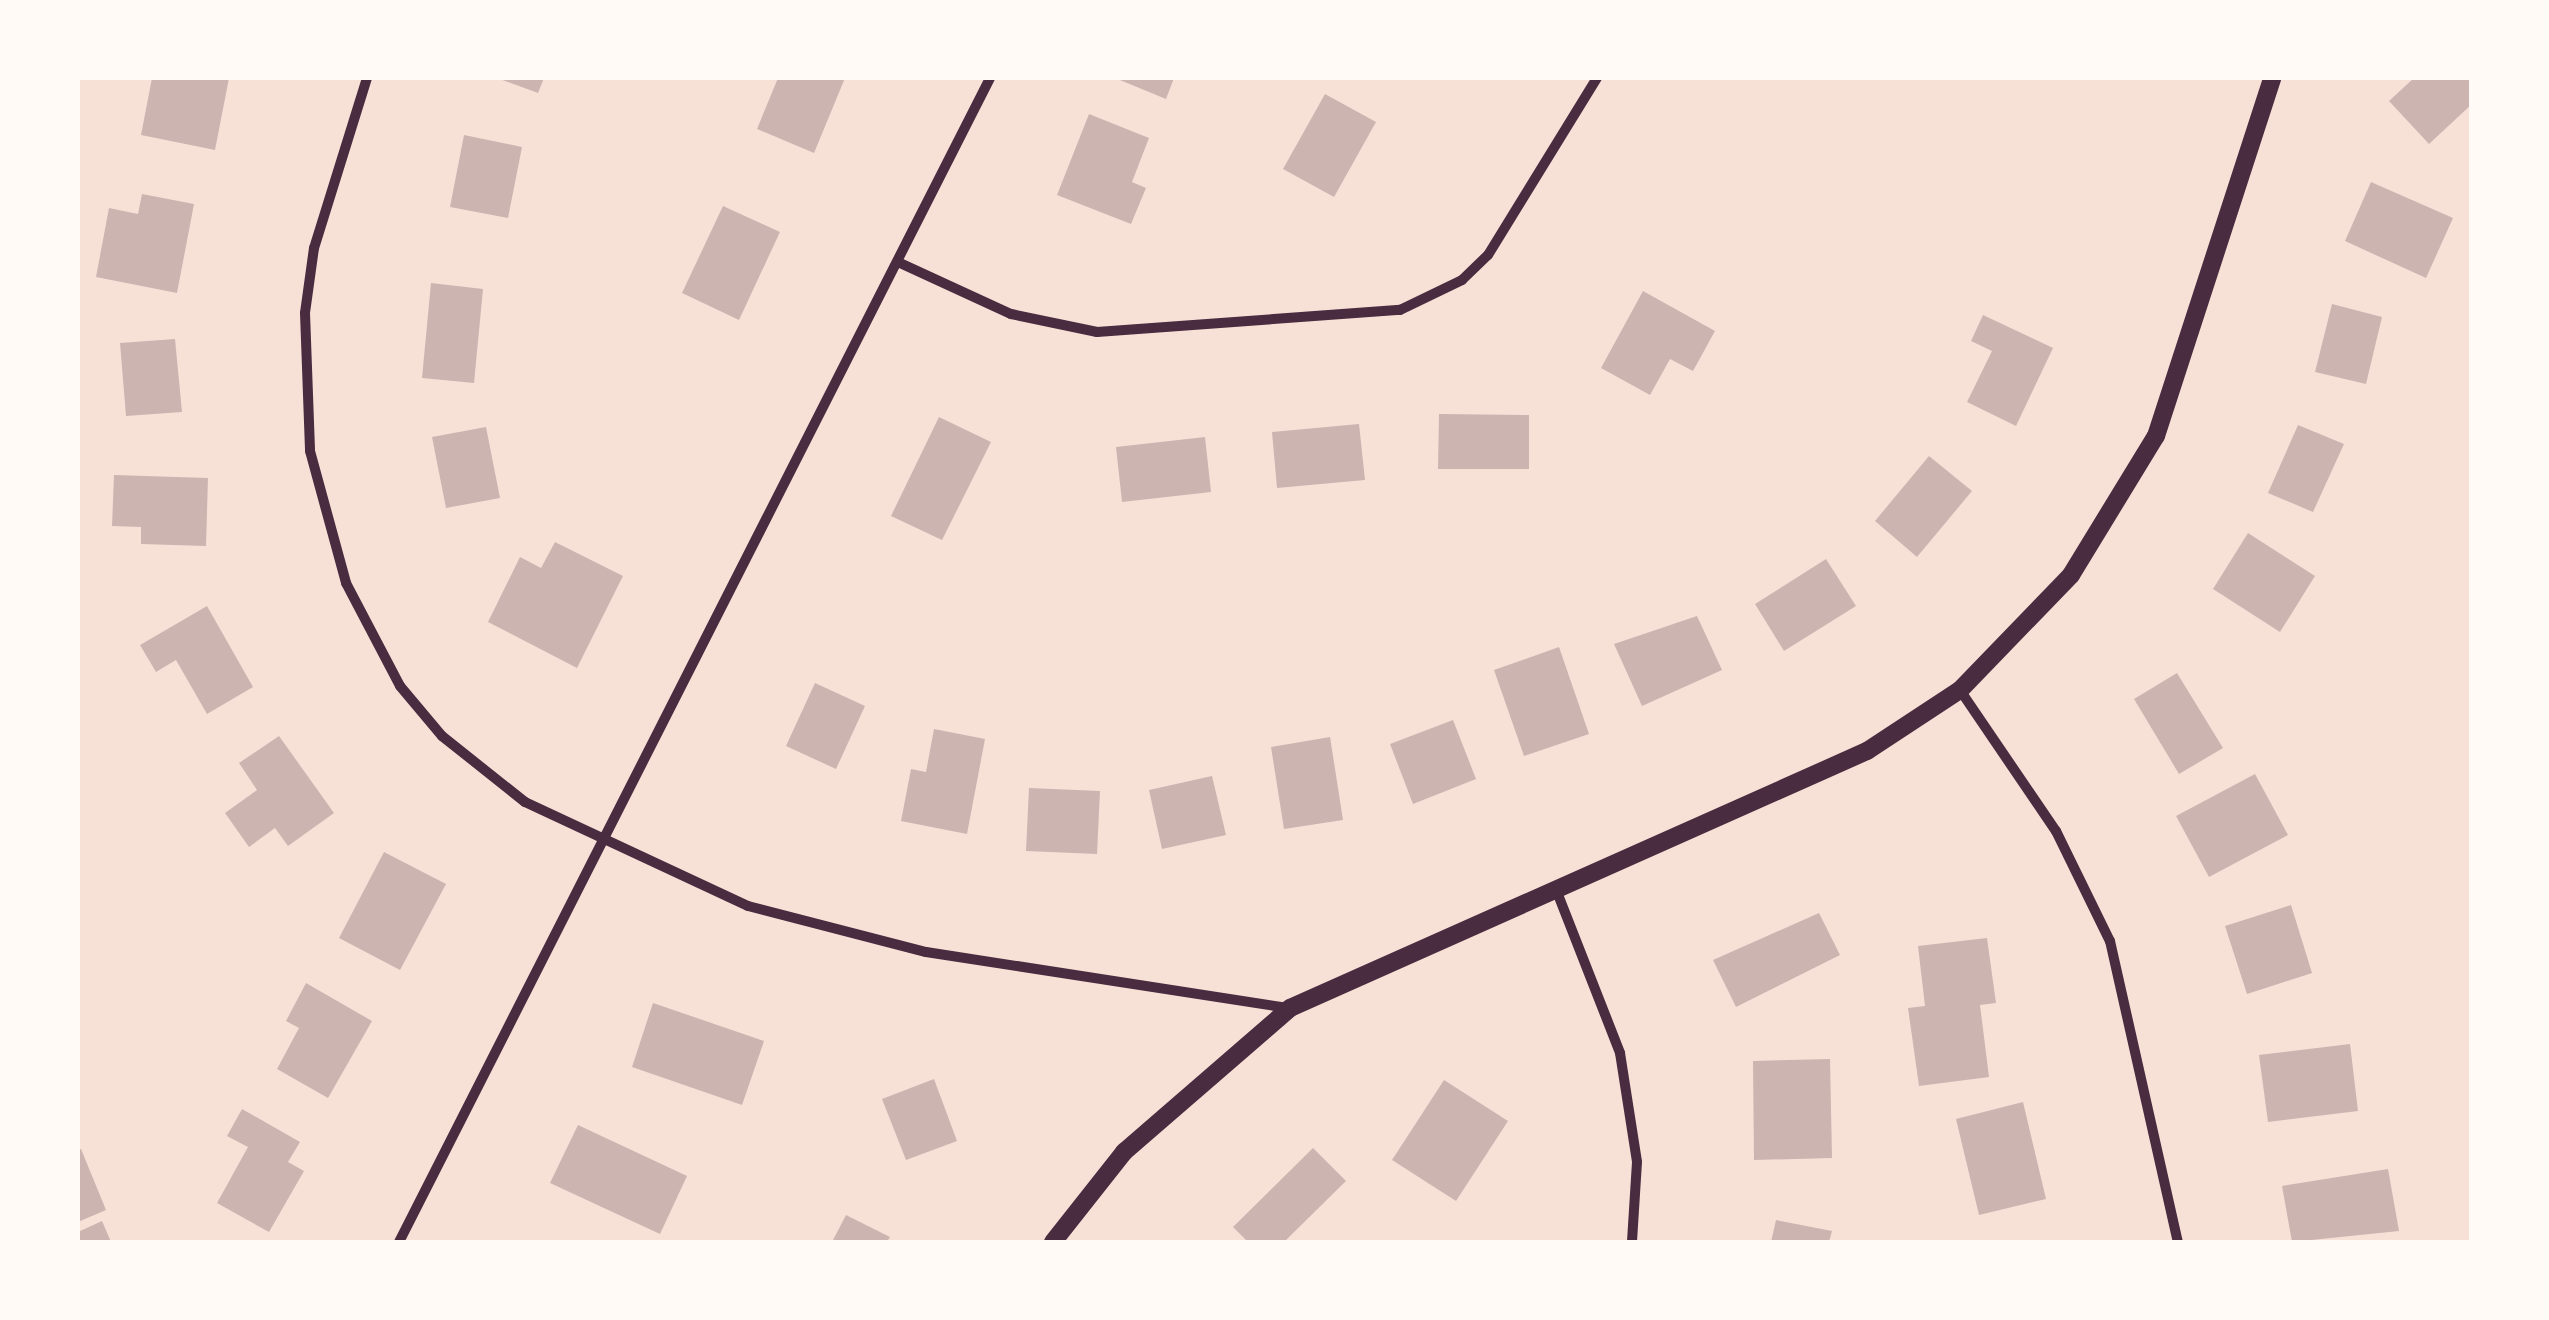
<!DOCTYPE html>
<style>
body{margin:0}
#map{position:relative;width:2549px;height:1320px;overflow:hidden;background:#f7e1d7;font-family:"Fira Sans Condensed",sans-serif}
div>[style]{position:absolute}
.building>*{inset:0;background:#ccb4b1}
.minor>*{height:10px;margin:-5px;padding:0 5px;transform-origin:5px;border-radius:5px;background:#4a2c40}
.tertiary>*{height:18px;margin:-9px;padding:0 9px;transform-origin:9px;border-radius:9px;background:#4a2c40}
span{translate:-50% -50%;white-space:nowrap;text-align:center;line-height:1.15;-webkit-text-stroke:8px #fffaf5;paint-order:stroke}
.frame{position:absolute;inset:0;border:80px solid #fffaf5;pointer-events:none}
</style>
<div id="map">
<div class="building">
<i style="clip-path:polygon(152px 78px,229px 78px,215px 150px,141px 135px)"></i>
<i style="clip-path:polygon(497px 78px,544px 78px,538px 93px)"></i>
<i style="clip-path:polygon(778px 78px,845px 78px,814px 153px,757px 129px)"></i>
<i style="clip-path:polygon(1115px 78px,1174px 78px,1166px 99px)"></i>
<i style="clip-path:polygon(2414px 78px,2472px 78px,2472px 104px,2429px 144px,2389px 101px)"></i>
<i style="clip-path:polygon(1325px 94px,1376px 122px,1334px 197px,1283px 169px)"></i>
<i style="clip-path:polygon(1089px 114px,1149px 138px,1132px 182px,1146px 188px,1131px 224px,1057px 195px)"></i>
<i style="clip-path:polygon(464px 135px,522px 147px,508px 218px,450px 207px)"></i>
<i style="clip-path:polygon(2371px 182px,2453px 218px,2426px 278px,2345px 241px)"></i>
<i style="clip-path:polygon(142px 194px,194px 204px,177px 293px,96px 277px,109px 208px,138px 214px)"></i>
<i style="clip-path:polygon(723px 206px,780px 232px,739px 320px,682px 293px)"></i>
<i style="clip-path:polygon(431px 283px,483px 289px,474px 383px,422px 378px)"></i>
<i style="clip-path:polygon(1643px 291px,1715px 331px,1693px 371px,1670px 359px,1650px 395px,1601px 368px)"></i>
<i style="clip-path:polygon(2332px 304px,2382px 317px,2366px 384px,2315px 372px)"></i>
<i style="clip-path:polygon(1983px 315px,2053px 348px,2016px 426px,1967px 402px,1992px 351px,1971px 341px)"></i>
<i style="clip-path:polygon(175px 339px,182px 412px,126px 416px,120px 343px)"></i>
<i style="clip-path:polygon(1439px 414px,1529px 415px,1529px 469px,1438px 469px)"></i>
<i style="clip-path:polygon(939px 417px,991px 442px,942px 540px,891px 516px)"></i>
<i style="clip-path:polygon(1359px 424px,1365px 480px,1277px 488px,1272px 432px)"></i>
<i style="clip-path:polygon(2298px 425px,2344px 444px,2313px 512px,2268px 493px)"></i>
<i style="clip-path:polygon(486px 427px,500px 498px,446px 508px,432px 437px)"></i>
<i style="clip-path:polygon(1205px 437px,1211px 492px,1122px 502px,1116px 447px)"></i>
<i style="clip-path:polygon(1929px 456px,1972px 491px,1917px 557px,1875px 521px)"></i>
<i style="clip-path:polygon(114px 475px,208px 478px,206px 546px,141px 544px,141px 527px,112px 526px)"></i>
<i style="clip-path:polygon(2248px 533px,2315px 576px,2280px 632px,2213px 589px)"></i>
<i style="clip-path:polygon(555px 542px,623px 576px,577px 668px,488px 622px,520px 557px,541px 568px)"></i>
<i style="clip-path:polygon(1826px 559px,1856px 606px,1784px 651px,1755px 604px)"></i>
<i style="clip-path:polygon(207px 606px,253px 687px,207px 714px,176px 660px,156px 672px,140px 645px)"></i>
<i style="clip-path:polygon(1697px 616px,1722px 670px,1642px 706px,1614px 644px)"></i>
<i style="clip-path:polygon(1559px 647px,1589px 734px,1524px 756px,1494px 670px)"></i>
<i style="clip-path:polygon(2177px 673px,2223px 748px,2179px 774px,2134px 699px)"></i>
<i style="clip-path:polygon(815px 683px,865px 706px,836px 769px,786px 746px)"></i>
<i style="clip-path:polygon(1453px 720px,1476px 779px,1413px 804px,1390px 744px)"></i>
<i style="clip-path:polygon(934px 729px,985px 739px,967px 834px,901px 821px,911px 769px,926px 772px)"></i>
<i style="clip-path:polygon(279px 736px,334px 813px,288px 846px,275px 828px,249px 847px,225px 813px,257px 790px,239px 763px)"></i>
<i style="clip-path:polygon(1330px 737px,1343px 820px,1284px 829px,1271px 747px)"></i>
<i style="clip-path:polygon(2255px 774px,2288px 835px,2209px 877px,2176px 816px)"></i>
<i style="clip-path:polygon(1212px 776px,1226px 835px,1162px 849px,1149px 790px)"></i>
<i style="clip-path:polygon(1029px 788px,1100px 791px,1097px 854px,1026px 851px)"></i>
<i style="clip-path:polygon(384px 852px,446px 884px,400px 970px,339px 938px)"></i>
<i style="clip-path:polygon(2291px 905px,2312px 973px,2247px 994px,2225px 926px)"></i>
<i style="clip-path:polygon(1819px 913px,1840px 955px,1736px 1007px,1713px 960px)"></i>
<i style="clip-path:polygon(1987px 938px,1996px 1003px,1980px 1005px,1989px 1077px,1919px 1086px,1908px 1008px,1925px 1006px,1918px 946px)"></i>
<i style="clip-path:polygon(306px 983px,372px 1021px,328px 1098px,277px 1069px,299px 1028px,286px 1021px)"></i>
<i style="clip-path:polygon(653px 1003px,764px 1041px,742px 1105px,632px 1067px)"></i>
<i style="clip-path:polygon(2350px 1044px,2358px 1111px,2268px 1122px,2259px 1055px)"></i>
<i style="clip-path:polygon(1830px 1059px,1832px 1158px,1754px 1160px,1753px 1061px)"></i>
<i style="clip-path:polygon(934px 1079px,957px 1141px,906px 1160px,882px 1099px)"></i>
<i style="clip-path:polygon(1444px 1080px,1508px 1121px,1456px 1201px,1392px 1160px)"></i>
<i style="clip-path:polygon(2023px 1102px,2046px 1199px,1979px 1215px,1956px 1119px)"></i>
<i style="clip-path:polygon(242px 1109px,300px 1142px,288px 1162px,304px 1171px,269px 1232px,217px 1203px,248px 1147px,227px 1136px)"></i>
<i style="clip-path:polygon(578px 1125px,687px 1176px,660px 1234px,550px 1183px)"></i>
<i style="clip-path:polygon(1313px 1148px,1346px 1181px,1284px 1242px,1248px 1242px,1233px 1227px)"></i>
<i style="clip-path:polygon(81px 1149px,106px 1210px,78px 1222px,78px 1150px)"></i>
<i style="clip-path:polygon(2388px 1169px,2399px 1231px,2292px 1242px,2282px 1186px)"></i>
<i style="clip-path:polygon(846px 1215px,890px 1237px,887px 1242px,832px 1242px)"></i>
<i style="clip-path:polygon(1776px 1220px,1832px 1231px,1829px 1242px,1771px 1242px)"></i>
<i style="clip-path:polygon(102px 1221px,111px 1242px,78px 1242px,78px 1232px)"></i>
</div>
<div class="minor">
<i style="left:367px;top:78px;width:178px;rotate:107.3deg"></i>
<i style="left:314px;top:248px;width:66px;rotate:97.9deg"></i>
<i style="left:305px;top:313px;width:138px;rotate:87.9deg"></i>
<i style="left:310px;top:451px;width:137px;rotate:74.7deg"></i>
<i style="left:346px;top:583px;width:116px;rotate:62.3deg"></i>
<i style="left:400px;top:686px;width:65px;rotate:50deg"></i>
<i style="left:442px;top:736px;width:106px;rotate:38.5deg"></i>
<i style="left:525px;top:802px;width:246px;rotate:25deg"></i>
<i style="left:748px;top:906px;width:184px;rotate:14.5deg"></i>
<i style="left:926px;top:952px;width:366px;rotate:8.8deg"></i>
<i style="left:900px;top:263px;width:122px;rotate:24.7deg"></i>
<i style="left:1011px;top:314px;width:88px;rotate:11.8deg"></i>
<i style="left:1097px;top:332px;width:304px;rotate:-4.2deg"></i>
<i style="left:1400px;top:310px;width:69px;rotate:-25.8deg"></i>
<i style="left:1462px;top:280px;width:36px;rotate:-44deg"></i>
<i style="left:1488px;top:255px;width:208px;rotate:-58.4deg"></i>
<i style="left:1960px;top:690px;width:171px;rotate:55.8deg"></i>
<i style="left:2056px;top:831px;width:123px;rotate:63.9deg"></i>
<i style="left:2110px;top:941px;width:309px;rotate:77.3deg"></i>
<i style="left:1557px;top:892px;width:173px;rotate:68.6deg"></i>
<i style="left:1620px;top:1053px;width:110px;rotate:81.1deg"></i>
<i style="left:1637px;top:1162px;width:80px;rotate:93.6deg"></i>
<i style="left:399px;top:1242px;width:1305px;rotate:-63.08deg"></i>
</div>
<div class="tertiary">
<i style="left:1053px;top:1242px;width:115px;rotate:-51.7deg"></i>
<i style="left:1124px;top:1152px;width:220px;rotate:-40.9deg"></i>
<i style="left:1290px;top:1008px;width:632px;rotate:-24.01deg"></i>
<i style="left:1867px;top:751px;width:111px;rotate:-33.3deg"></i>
<i style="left:1960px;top:690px;width:160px;rotate:-46deg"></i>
<i style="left:2071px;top:575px;width:163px;rotate:-58.6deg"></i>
<i style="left:2156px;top:436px;width:376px;rotate:-72deg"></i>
</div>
<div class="frame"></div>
</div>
